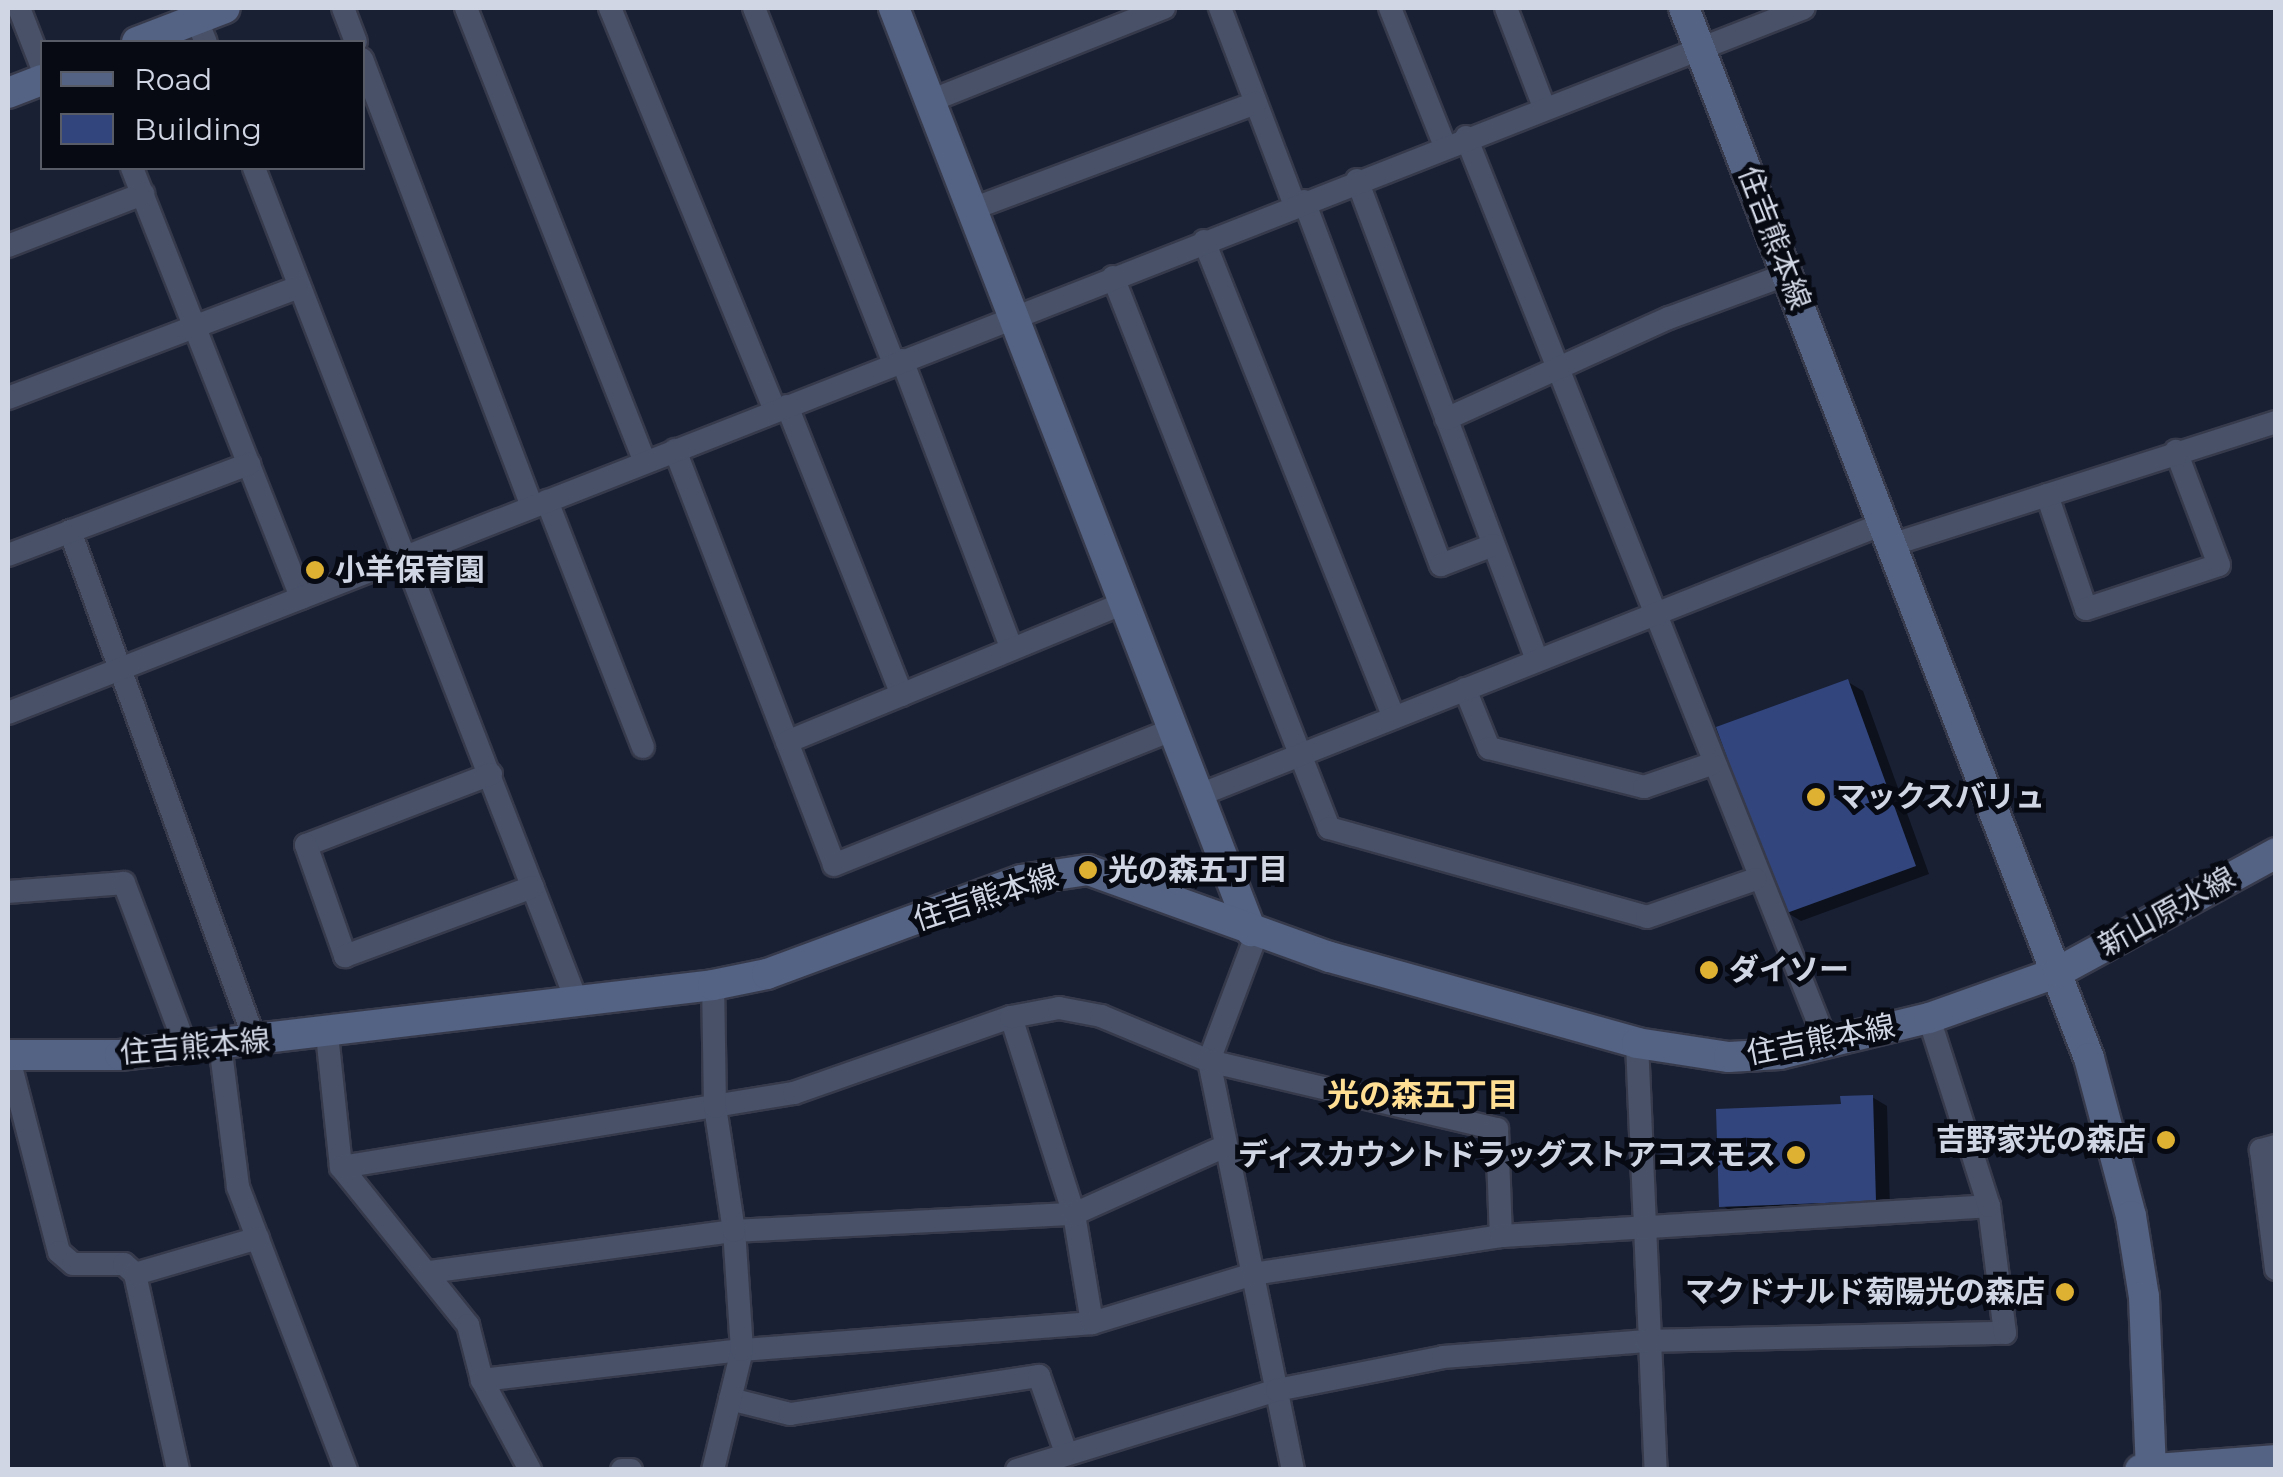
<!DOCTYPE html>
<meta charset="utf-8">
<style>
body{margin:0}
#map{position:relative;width:2283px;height:1477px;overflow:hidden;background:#192034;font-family:Montserrat,"Noto Sans JP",sans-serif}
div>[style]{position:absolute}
.shadow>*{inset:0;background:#0007}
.building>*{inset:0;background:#32457d}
.roads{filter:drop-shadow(2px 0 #363a4b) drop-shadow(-2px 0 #363a4b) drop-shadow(0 2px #363a4b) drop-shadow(0 -2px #363a4b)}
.street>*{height:22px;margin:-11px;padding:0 11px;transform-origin:11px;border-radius:11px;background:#485168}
.secondary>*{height:30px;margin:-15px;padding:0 15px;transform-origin:15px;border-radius:15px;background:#546283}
.dots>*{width:28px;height:28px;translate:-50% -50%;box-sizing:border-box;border:5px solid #070a13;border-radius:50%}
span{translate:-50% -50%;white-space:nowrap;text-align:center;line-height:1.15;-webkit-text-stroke:10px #070a13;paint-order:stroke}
.street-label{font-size:30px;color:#d1d6e4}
.poi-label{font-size:30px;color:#d1d6e4;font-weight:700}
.left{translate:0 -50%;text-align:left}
.right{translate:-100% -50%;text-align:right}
.neighbourhood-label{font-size:32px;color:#fdde93;font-weight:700}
.frame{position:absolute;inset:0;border:10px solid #d1d6e4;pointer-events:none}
.legend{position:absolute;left:40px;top:40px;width:325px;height:130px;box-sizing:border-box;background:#070a13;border:2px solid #585c67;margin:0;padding:12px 18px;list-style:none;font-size:30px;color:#d1d6e4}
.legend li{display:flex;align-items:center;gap:20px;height:50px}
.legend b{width:50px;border:2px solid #585c67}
</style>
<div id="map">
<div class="shadow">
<i style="clip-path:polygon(1848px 682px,1863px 691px,1929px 874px,1801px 921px,1786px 912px)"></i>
<i style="clip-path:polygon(1872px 1097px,1887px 1106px,1890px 1209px,1736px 1214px,1721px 1205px,1843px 1107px)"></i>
</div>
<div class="building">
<i style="clip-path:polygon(1848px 679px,1916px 866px,1784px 914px,1716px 727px)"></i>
<i style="clip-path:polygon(1873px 1095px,1876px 1201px,1719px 1207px,1716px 1109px,1841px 1104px,1840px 1096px)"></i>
</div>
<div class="roads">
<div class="street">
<i style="left:19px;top:8px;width:63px;rotate:68.7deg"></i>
<i style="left:192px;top:8px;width:37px;rotate:68deg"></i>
<i style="left:343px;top:8px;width:36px;rotate:69deg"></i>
<i style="left:466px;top:8px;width:488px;rotate:68.5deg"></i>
<i style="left:610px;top:8px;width:435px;rotate:67.7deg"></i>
<i style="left:754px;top:8px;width:383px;rotate:68.5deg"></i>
<i style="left:1220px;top:8px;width:211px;rotate:69.2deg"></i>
<i style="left:1390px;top:8px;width:149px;rotate:68.3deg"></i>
<i style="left:1506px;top:8px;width:106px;rotate:69deg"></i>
<i style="left:362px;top:59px;width:479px;rotate:69.2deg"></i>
<i style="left:930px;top:101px;width:252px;rotate:-21.7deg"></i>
<i style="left:1466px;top:137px;width:976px;rotate:68.3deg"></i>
<i style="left:132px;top:168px;width:462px;rotate:68.5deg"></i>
<i style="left:254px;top:168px;width:894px;rotate:68.83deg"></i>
<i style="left:1357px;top:180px;width:513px;rotate:69.44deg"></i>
<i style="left:1304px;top:201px;width:389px;rotate:69.4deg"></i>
<i style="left:1441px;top:565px;width:56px;rotate:-21deg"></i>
<i style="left:972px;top:209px;width:303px;rotate:-20.5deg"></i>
<i style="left:1204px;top:241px;width:513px;rotate:68.28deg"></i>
<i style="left:8px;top:246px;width:145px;rotate:-21.1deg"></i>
<i style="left:1113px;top:277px;width:592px;rotate:68.59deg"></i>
<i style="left:1329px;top:828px;width:330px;rotate:15.6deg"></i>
<i style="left:1647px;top:917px;width:115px;rotate:-19.2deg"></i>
<i style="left:902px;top:360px;width:309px;rotate:69.2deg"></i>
<i style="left:8px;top:398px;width:311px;rotate:-20.9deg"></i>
<i style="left:787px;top:406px;width:311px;rotate:68.3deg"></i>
<i style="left:1446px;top:419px;width:245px;rotate:-24.4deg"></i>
<i style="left:1669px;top:318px;width:127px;rotate:-20.3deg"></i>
<i style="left:675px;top:450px;width:444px;rotate:69deg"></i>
<i style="left:834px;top:865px;width:366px;rotate:-21.8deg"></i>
<i style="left:2047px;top:495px;width:120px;rotate:71.1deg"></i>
<i style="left:2086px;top:609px;width:140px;rotate:-18.3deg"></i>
<i style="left:2219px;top:565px;width:122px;rotate:-110.7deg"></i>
<i style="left:547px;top:501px;width:264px;rotate:68.7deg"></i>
<i style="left:70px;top:531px;width:543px;rotate:70.06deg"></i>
<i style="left:1894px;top:544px;width:401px;rotate:-17.7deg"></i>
<i style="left:8px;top:555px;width:258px;rotate:-20.7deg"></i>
<i style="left:1465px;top:689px;width:64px;rotate:67.9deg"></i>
<i style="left:1489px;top:748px;width:160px;rotate:14.1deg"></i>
<i style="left:1644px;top:787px;width:71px;rotate:-18.9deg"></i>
<i style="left:8px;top:713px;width:1929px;rotate:-21.43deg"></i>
<i style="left:787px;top:742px;width:367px;rotate:-22.4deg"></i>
<i style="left:491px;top:774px;width:198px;rotate:159deg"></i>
<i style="left:306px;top:845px;width:118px;rotate:70.6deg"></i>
<i style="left:345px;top:956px;width:200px;rotate:-20.2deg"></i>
<i style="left:1202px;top:794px;width:735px;rotate:-21.64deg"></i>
<i style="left:8px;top:892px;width:116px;rotate:-4.4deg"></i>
<i style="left:124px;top:883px;width:176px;rotate:69.4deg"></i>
<i style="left:1257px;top:933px;width:137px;rotate:110.6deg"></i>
<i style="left:1209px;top:1061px;width:418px;rotate:78.4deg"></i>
<i style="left:1011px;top:1017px;width:207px;rotate:72.3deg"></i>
<i style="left:1074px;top:1214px;width:110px;rotate:80.6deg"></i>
<i style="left:327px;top:1034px;width:134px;rotate:84deg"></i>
<i style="left:341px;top:1167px;width:203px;rotate:51.2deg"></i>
<i style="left:468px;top:1325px;width:57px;rotate:75.7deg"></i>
<i style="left:482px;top:1380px;width:102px;rotate:61.9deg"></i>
<i style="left:1637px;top:1043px;width:427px;rotate:87.5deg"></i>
<i style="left:220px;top:1044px;width:144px;rotate:82.8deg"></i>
<i style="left:238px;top:1187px;width:303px;rotate:69.1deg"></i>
<i style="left:8px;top:1055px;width:203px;rotate:75.5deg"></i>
<i style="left:59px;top:1252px;width:18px;rotate:41deg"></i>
<i style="left:73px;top:1264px;width:51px"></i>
<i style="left:124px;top:1264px;width:15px;rotate:42deg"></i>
<i style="left:135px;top:1274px;width:201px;rotate:77.6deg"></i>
<i style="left:2276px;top:1146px;width:16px;rotate:165deg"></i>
<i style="left:2261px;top:1150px;width:120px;rotate:82.8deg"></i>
<i style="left:341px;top:1167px;width:459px;rotate:-9.3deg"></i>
<i style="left:794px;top:1093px;width:230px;rotate:-19.3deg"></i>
<i style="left:1011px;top:1017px;width:49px;rotate:-10.6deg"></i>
<i style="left:1059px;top:1008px;width:43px;rotate:10.8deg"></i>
<i style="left:1101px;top:1016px;width:117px;rotate:22.6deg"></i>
<i style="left:1209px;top:1061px;width:296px;rotate:13.3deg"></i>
<i style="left:1497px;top:1129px;width:107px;rotate:87.9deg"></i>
<i style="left:430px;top:1272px;width:307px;rotate:-7.7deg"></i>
<i style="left:734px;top:1231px;width:340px;rotate:-2.9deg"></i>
<i style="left:1074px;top:1214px;width:163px;rotate:-24.2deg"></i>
<i style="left:135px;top:1274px;width:128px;rotate:-16.3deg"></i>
<i style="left:482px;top:1380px;width:262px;rotate:-6.6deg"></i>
<i style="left:742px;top:1350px;width:351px;rotate:-4.4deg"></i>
<i style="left:1092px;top:1323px;width:168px;rotate:-16.9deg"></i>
<i style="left:1253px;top:1274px;width:251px;rotate:-8.7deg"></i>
<i style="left:1501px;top:1236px;width:489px;rotate:-3.5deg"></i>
<i style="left:730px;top:1399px;width:62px;rotate:14deg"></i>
<i style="left:790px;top:1414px;width:252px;rotate:-8.7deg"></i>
<i style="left:1039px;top:1376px;width:78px;rotate:70.6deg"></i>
<i style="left:622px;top:1470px;width:9px"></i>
<i style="left:713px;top:1470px;width:123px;rotate:-76.4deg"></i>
<i style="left:742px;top:1350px;width:119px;rotate:-93.8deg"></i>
<i style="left:734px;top:1231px;width:125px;rotate:-98.7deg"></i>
<i style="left:715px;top:1107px;width:122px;rotate:-90.9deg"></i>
<i style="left:1017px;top:1470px;width:272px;rotate:-17.1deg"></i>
<i style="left:1277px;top:1390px;width:169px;rotate:-11.2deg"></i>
<i style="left:1443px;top:1357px;width:204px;rotate:-4.5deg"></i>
<i style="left:1646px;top:1341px;width:359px;rotate:-1.3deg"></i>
<i style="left:2005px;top:1333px;width:128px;rotate:-97.2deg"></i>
<i style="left:1989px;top:1206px;width:197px;rotate:-107.7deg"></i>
</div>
<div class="secondary">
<i style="left:894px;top:8px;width:990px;rotate:68.85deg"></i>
<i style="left:1684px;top:8px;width:1125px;rotate:68.91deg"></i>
<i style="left:2089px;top:1058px;width:163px;rotate:75.1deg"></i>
<i style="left:2131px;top:1216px;width:82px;rotate:80.9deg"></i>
<i style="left:2144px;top:1297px;width:173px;rotate:87.7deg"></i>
<i style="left:137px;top:42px;width:94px;rotate:-21.1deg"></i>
<i style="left:8px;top:93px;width:36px;rotate:-21deg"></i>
<i style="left:8px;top:1055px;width:112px"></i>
<i style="left:120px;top:1055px;width:597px;rotate:-6.73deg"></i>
<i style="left:713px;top:985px;width:55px;rotate:-11.5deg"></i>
<i style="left:767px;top:974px;width:271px;rotate:-20.3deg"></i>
<i style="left:1021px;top:880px;width:68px;rotate:-8.5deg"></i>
<i style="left:1088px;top:870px;width:257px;rotate:19.8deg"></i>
<i style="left:1330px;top:957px;width:319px;rotate:15.6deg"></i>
<i style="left:1637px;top:1043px;width:93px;rotate:8.7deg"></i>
<i style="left:1729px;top:1057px;width:51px;rotate:-3.4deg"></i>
<i style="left:1780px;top:1054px;width:153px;rotate:-13.6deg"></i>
<i style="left:1929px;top:1018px;width:137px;rotate:-19.6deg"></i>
<i style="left:2058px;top:972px;width:248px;rotate:-28.6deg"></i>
<i style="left:2140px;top:1470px;width:136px;rotate:-4.2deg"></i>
</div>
</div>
<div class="dots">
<i style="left:315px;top:570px;background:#deb133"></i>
<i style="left:1816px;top:797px;background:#deb133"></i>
<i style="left:1088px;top:870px;background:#deb133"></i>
<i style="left:1709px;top:970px;background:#deb133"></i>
<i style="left:2166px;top:1140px;background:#deb133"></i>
<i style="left:1796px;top:1155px;background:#deb133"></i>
<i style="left:2065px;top:1292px;background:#deb133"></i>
</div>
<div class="street-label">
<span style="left:1774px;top:238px;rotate:69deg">住吉熊本線</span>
<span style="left:986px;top:898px;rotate:-18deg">住吉熊本線</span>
<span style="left:2167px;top:912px;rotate:-29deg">新山原水線</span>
<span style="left:1821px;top:1040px;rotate:-11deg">住吉熊本線</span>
<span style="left:195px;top:1047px;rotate:-5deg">住吉熊本線</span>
</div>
<div class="poi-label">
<span class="left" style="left:335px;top:570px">小羊保育園</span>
<span class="left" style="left:1836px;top:797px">マックスバリュ</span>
<span class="left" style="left:1108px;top:870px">光の森五丁目</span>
<span class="left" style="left:1729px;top:970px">ダイソー</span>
<span class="right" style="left:2146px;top:1140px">吉野家光の森店</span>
<span class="right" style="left:1776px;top:1155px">ディスカウントドラッグストアコスモス</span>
<span class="right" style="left:2045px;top:1292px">マクドナルド菊陽光の森店</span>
</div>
<div class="neighbourhood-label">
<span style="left:1423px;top:1095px">光の森五丁目</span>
</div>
<div class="frame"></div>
<ul class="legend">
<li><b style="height:12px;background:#546283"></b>Road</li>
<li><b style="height:28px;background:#32457d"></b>Building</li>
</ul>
</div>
